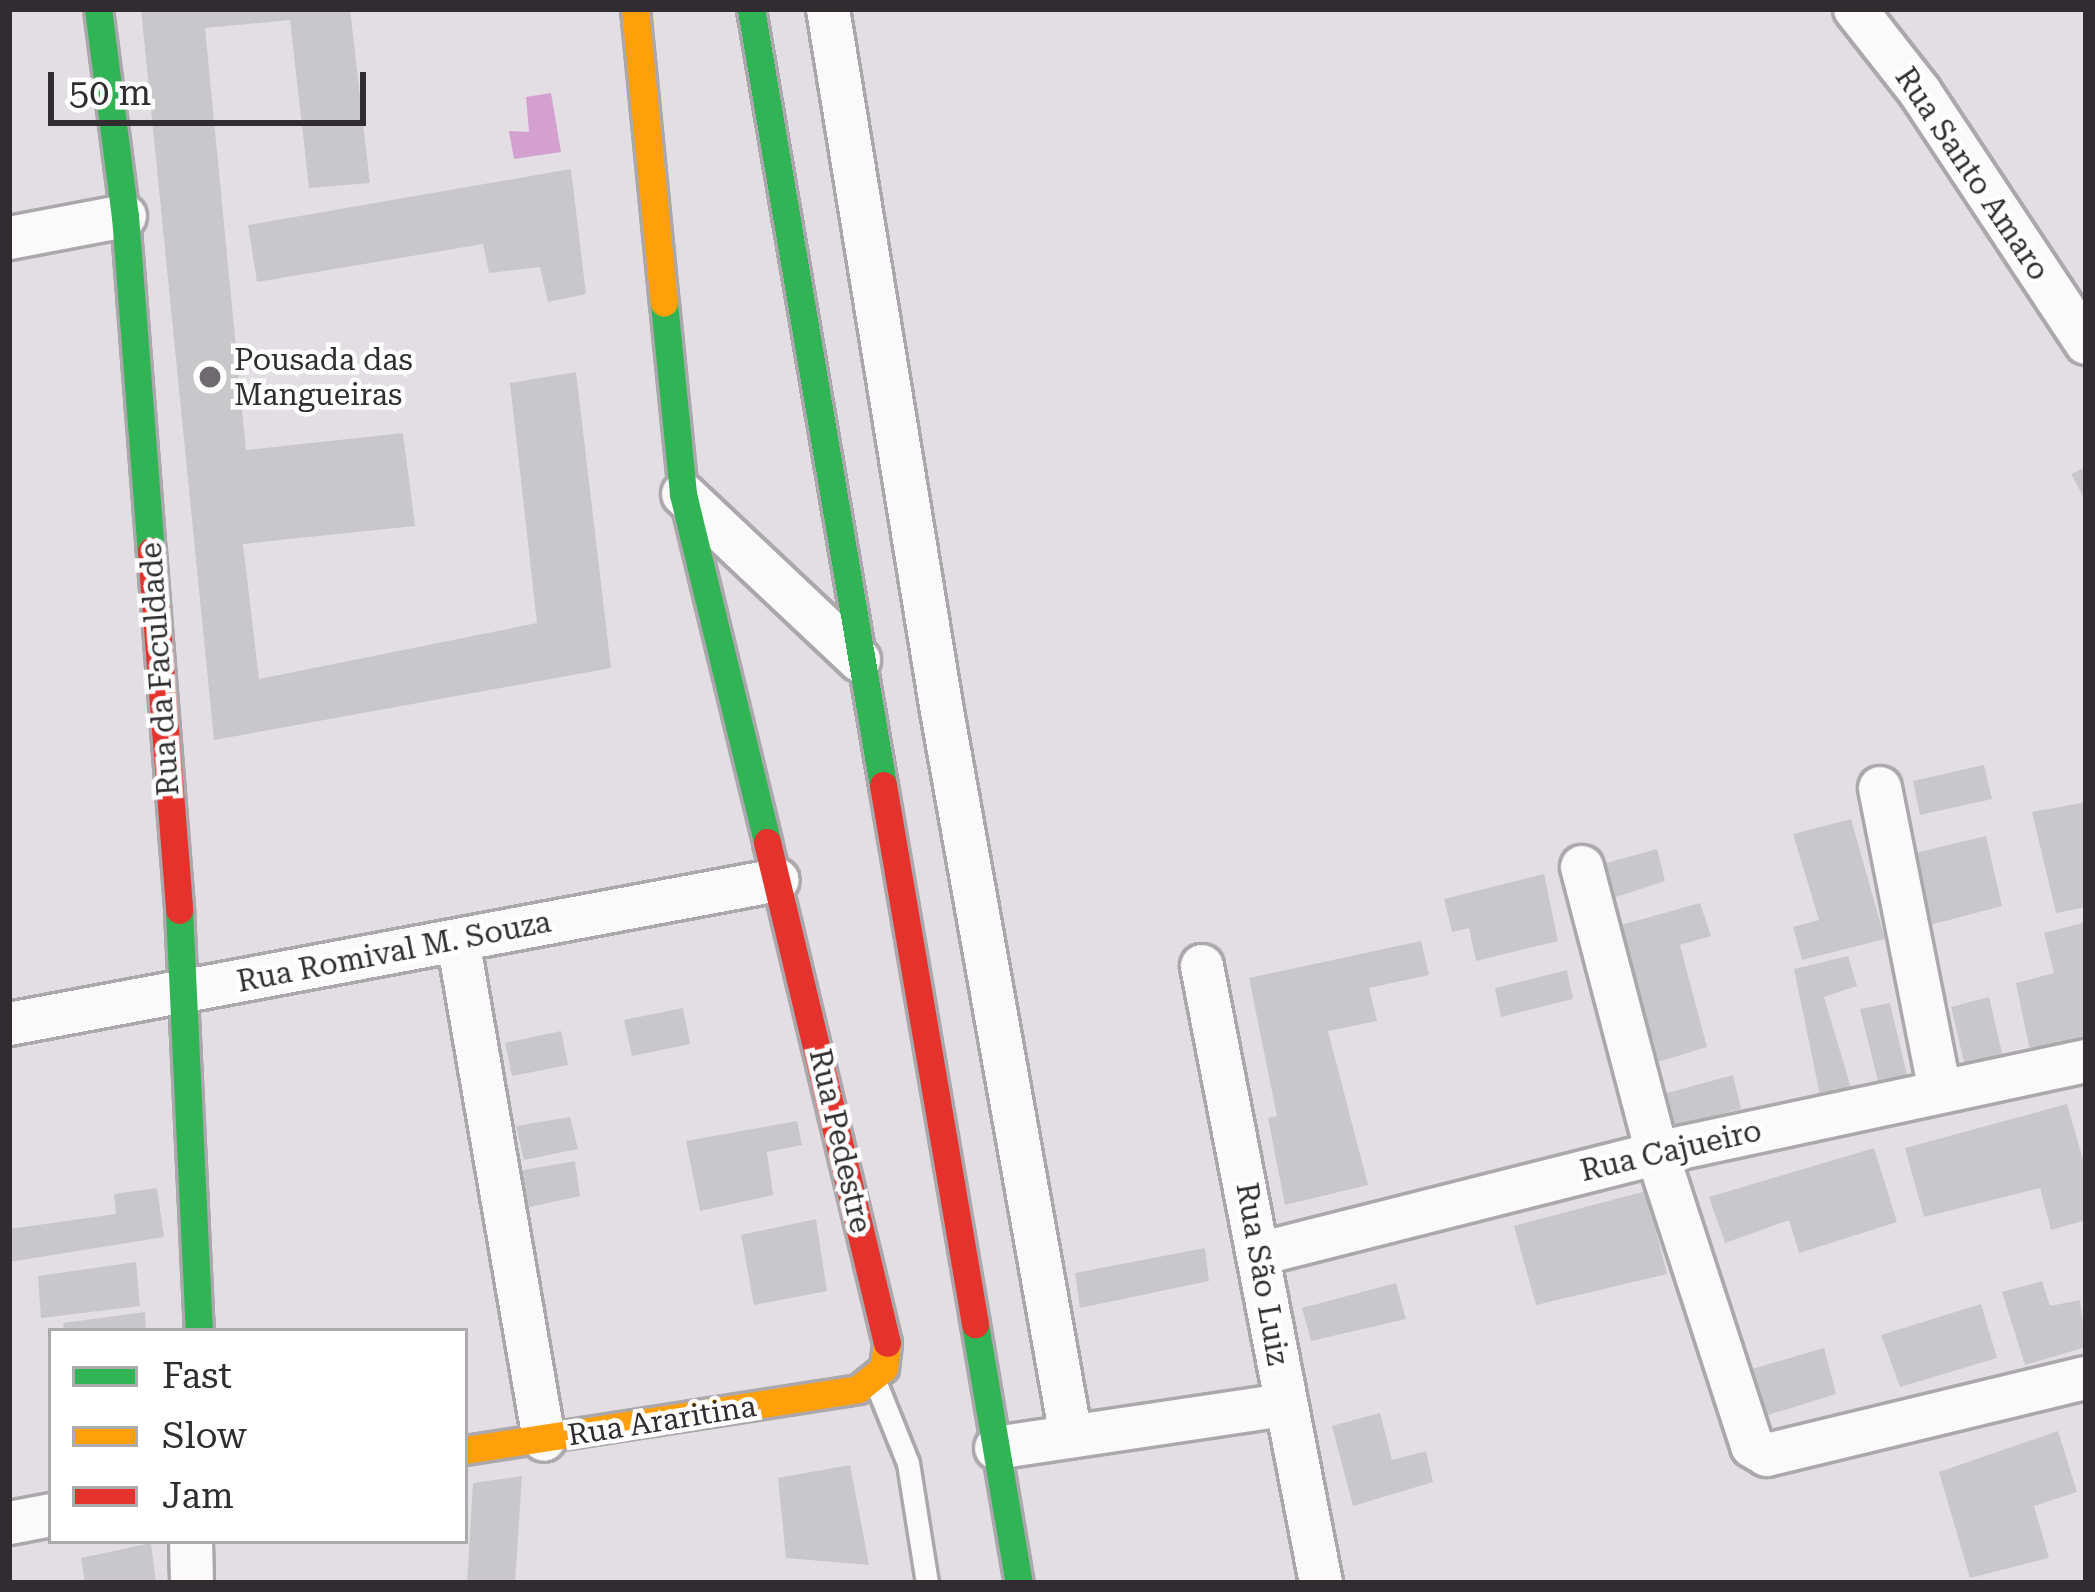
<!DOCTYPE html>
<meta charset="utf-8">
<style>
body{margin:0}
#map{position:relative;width:2095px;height:1592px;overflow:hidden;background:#e3dee3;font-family:"Roboto Serif",serif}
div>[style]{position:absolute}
.water>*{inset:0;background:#d4a0d0}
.building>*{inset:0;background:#c8c8cb}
.roads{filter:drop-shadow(3px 0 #aba8ab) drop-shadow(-3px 0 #aba8ab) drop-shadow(0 3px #aba8ab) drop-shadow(0 -3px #aba8ab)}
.lane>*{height:21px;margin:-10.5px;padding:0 10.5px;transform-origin:10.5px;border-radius:10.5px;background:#fbfafb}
.street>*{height:42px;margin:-21px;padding:0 21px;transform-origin:21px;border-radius:21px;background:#fbfafb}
.fast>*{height:27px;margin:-13.5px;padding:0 13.5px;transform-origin:13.5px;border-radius:13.5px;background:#30b455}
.slow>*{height:27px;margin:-13.5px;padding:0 13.5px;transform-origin:13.5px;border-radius:13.5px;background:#ff9f0a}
.jam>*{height:27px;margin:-13.5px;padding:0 13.5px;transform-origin:13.5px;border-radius:13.5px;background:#e5322d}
.dots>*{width:33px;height:33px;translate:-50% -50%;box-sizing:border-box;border:6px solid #fff;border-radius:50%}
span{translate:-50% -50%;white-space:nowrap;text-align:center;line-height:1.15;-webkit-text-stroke:9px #fff;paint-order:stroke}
.street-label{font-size:30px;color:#302c30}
.poi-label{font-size:30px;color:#302c30}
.left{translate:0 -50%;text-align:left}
.frame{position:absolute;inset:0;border:12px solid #302c30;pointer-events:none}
.legend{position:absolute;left:48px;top:1328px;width:420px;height:216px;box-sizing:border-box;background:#fff;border:3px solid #acabac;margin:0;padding:15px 21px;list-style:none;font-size:36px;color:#302c30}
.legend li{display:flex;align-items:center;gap:24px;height:60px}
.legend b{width:60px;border:3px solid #acabac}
.scale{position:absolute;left:48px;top:72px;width:318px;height:54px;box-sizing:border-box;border:6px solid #302c30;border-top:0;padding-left:15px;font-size:36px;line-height:42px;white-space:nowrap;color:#302c30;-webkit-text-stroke:9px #fff;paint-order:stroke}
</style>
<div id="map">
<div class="water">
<i style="clip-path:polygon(551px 93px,561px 152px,514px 159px,509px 131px,529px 132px,526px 97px)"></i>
</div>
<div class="building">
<i style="clip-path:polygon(141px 9px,350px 9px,370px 183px,309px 188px,290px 20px,205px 28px,246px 450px,403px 433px,415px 526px,243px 544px,259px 679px,537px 623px,510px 383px,576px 372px,611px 668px,214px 740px)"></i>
<i style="clip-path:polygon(571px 169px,586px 294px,548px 302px,540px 267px,489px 273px,483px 244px,257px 282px,248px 225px)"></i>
<i style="clip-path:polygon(2086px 467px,2086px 502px,2071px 474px)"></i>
<i style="clip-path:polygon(1984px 765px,1992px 799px,1920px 815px,1913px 781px)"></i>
<i style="clip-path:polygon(2086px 802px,2086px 907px,2056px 913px,2032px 812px)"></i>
<i style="clip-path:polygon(1851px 819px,1885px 939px,1802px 960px,1793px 927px,1819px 920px,1793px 834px)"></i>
<i style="clip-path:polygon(1986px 836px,2002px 906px,1930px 925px,1915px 853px)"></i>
<i style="clip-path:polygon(1657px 849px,1665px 881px,1613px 898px,1603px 864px)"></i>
<i style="clip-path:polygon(1544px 874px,1558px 941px,1476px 961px,1469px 928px,1452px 932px,1444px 899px)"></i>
<i style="clip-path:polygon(1700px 903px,1711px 936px,1680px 945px,1707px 1047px,1658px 1062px,1621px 925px)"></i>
<i style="clip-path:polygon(2086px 922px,2086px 1039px,2030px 1051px,2016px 983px,2054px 973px,2044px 933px)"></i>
<i style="clip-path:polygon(1421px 941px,1429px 975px,1369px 988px,1377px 1021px,1328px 1031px,1368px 1185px,1285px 1205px,1268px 1118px,1277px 1116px,1249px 978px)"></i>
<i style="clip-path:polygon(1848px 956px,1857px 986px,1824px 997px,1851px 1088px,1820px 1095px,1794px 969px)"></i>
<i style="clip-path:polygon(1567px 970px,1573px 999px,1501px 1017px,1495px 988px)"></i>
<i style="clip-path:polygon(1989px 997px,2003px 1057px,1965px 1066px,1951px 1007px)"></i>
<i style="clip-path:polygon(1890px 1003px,1908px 1079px,1879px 1085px,1860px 1009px)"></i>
<i style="clip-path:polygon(683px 1008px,690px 1044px,632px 1056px,624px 1020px)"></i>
<i style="clip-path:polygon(561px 1031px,568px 1065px,512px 1076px,505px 1043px)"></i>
<i style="clip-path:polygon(1733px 1075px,1741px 1109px,1667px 1127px,1660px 1095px)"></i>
<i style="clip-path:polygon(2067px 1104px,2086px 1170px,2086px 1220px,2051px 1230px,2040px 1188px,1924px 1217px,1905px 1148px)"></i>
<i style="clip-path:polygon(570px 1117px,578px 1149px,524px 1160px,516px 1126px)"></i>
<i style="clip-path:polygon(797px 1121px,802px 1145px,767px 1152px,773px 1195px,700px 1211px,686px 1141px)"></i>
<i style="clip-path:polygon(1874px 1148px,1897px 1222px,1799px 1253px,1789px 1220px,1725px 1243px,1709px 1197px)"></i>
<i style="clip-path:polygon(575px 1161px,580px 1196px,525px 1208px,518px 1171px)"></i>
<i style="clip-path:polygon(157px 1188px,164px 1237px,9px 1262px,9px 1229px,116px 1214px,114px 1194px)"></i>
<i style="clip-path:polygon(1646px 1191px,1667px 1274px,1536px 1305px,1514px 1226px)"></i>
<i style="clip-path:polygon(816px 1219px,827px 1291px,754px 1305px,741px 1235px)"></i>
<i style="clip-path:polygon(1205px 1248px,1209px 1281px,1080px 1308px,1075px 1273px)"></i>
<i style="clip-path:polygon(136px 1262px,140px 1306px,41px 1318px,38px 1276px)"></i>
<i style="clip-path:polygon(2042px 1281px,2050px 1306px,2080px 1300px,2086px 1347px,2025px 1365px,2002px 1292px)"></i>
<i style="clip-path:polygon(1396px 1283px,1406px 1319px,1311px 1341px,1302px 1308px)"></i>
<i style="clip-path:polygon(1981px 1304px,1997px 1358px,1900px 1387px,1881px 1335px)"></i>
<i style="clip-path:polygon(145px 1312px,146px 1331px,64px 1331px,63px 1323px)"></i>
<i style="clip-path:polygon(1824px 1348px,1836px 1394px,1768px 1415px,1752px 1369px)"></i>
<i style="clip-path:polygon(1380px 1413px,1392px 1460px,1426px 1451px,1433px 1482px,1353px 1506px,1332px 1426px)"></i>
<i style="clip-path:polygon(2058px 1431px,2077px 1492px,2034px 1506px,2049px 1558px,1970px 1578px,1939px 1472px)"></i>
<i style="clip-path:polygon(850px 1465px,869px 1565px,786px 1558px,778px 1478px)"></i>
<i style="clip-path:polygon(522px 1476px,515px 1583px,467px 1583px,473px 1483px)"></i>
<i style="clip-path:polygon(151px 1543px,156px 1583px,85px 1583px,81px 1558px)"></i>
</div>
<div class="roads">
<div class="lane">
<i style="left:875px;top:1381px;width:88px;rotate:68.1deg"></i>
<i style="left:908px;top:1463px;width:121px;rotate:81deg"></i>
</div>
<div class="street">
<i style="left:828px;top:9px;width:711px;rotate:80.78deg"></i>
<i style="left:942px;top:711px;width:737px;rotate:79.92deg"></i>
<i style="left:1855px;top:9px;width:105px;rotate:51.9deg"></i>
<i style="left:1920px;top:92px;width:301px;rotate:56.5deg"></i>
<i style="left:9px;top:238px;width:118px;rotate:-10.7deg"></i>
<i style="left:683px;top:494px;width:242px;rotate:43.3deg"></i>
<i style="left:1880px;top:788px;width:308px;rotate:78.8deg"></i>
<i style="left:1582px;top:867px;width:296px;rotate:75.3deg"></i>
<i style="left:1657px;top:1153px;width:308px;rotate:72deg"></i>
<i style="left:1752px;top:1446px;width:17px;rotate:31deg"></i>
<i style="left:1767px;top:1455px;width:328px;rotate:-13.6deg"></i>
<i style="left:458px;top:940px;width:507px;rotate:80.24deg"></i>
<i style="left:1202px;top:966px;width:628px;rotate:79.08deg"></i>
<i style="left:9px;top:1024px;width:782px;rotate:-10.61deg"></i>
<i style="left:1259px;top:1254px;width:411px;rotate:-14.2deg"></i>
<i style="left:1657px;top:1153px;width:439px;rotate:-12.1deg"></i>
<i style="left:996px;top:1448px;width:292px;rotate:-8.5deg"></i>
<i style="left:9px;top:1523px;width:43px;rotate:-10.8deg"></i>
<i style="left:191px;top:1541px;width:42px;rotate:88.6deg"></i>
</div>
<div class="fast">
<i style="left:98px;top:9px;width:209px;rotate:82.6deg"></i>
<i style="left:125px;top:216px;width:336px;rotate:85.6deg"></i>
<i style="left:751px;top:9px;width:787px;rotate:80.35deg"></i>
<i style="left:664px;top:303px;width:192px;rotate:84.3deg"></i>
<i style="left:683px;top:494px;width:358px;rotate:76.4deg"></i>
<i style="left:179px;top:910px;width:421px;rotate:87.3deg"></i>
<i style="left:975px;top:1324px;width:263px;rotate:80.4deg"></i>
</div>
<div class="slow">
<i style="left:635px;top:9px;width:295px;rotate:84.4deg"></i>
<i style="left:465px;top:1450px;width:398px;rotate:-8.8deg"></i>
<i style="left:858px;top:1389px;width:33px;rotate:-39deg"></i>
<i style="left:884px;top:1368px;width:25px;rotate:-83deg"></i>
</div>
<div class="jam">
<i style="left:151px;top:551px;width:360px;rotate:85.5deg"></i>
<i style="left:883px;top:785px;width:547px;rotate:80.31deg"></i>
<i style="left:767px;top:842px;width:515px;rotate:76.53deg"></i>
</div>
</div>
<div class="dots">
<i style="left:210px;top:377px;background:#6f6a6f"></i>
</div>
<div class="street-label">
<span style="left:1972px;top:174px;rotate:56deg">Rua Santo Amaro</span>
<span style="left:160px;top:669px;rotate:-94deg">Rua da Faculdade</span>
<span style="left:394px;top:952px;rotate:-11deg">Rua Romival M. Souza</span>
<span style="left:840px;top:1141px;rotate:77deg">Rua Pedestre</span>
<span style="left:1671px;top:1151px;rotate:-13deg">Rua Cajueiro</span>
<span style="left:1262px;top:1274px;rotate:80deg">Rua São Luiz</span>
<span style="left:662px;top:1421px;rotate:-9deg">Rua Araritina</span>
</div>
<div class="poi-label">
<span class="left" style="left:234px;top:377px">Pousada das<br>Mangueiras</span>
</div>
<div class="frame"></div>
<ul class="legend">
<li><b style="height:15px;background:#30b455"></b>Fast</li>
<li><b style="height:15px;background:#ff9f0a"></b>Slow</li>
<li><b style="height:15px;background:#e5322d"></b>Jam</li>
</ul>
<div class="scale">50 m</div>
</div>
